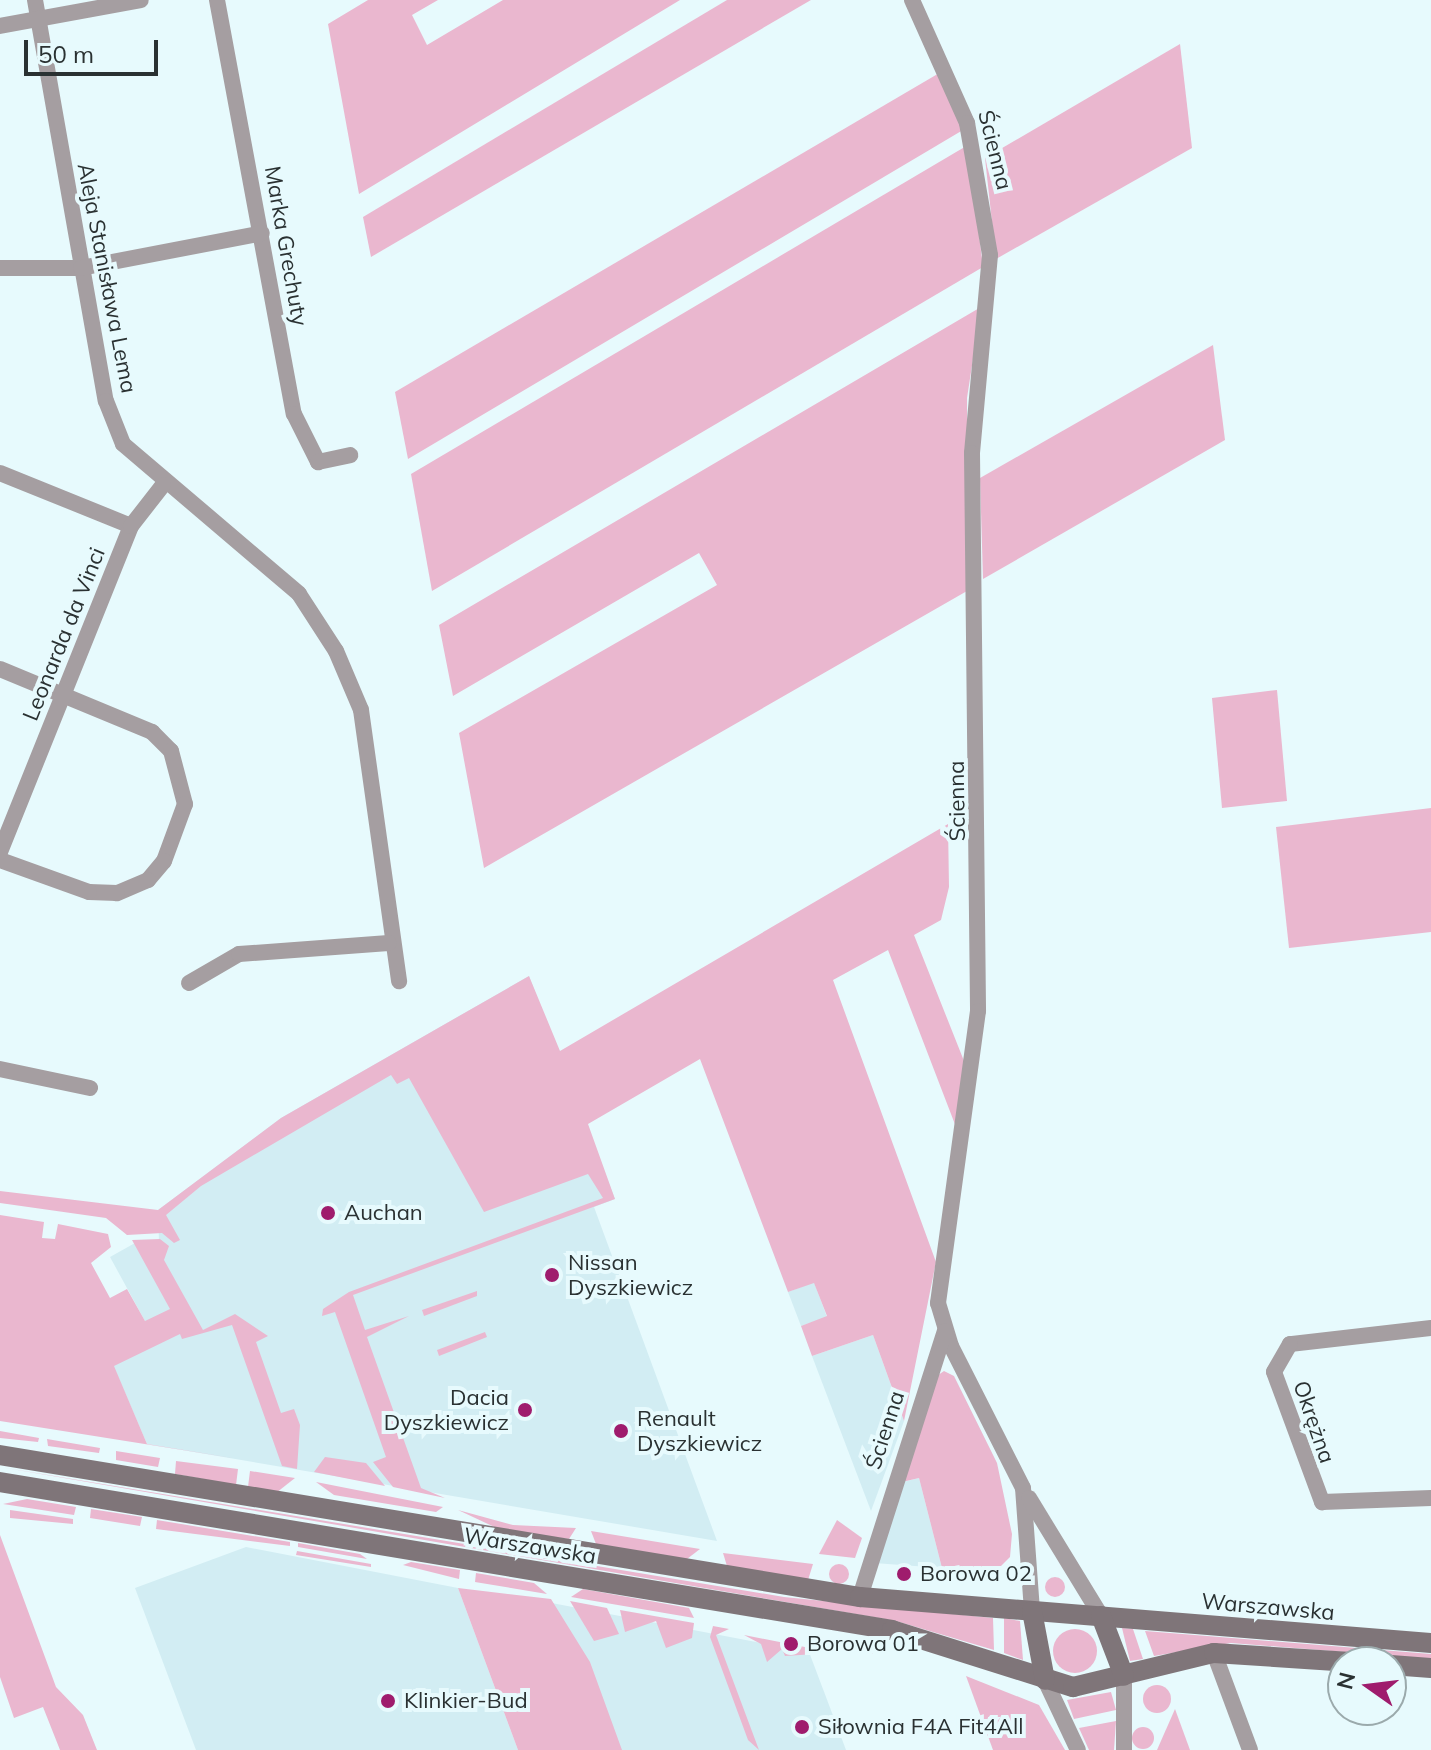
<!DOCTYPE html>
<meta charset="utf-8">
<style>
body{margin:0}
#map{position:relative;width:1431px;height:1750px;overflow:hidden;background:#e7fafd;font-family:Mulish,sans-serif}
div>[style]{position:absolute}
.built>*{inset:0;background:#d2edf3}
.green>*{inset:0;background:#eab7cf}
.round{border-radius:50%}
.minor>*{height:16px;margin:-8px;padding:0 8px;transform-origin:8px;border-radius:8px;background:#a59ea1}
.secondary>*{height:20px;margin:-10px;padding:0 10px;transform-origin:10px;border-radius:10px;background:#7f7579}
.dots>*{width:22px;height:22px;translate:-50% -50%;box-sizing:border-box;border:4px solid #e7fafd;border-radius:50%}
span{translate:-50% -50%;white-space:nowrap;text-align:center;line-height:1.15;-webkit-text-stroke:8px #e7fafd;paint-order:stroke}
.street-label{font-size:22px;color:#2a3132}
.poi-label{font-size:22px;color:#2a3132}
.left{translate:0 -50%;text-align:left}
.right{translate:-100% -50%;text-align:right}
.north{position:absolute;left:1327px;top:1646px;width:80px;height:80px;box-sizing:border-box;background:#e7fafd;border:2px solid #9baaac;border-radius:50%;rotate:284deg;font-size:22px;font-weight:700;line-height:32px;text-align:center;color:#2a3132}
.north::after{content:'';display:block;margin:auto;width:28px;height:36px;background:#9f1c6d;clip-path:polygon(50% 0,100% 100%,50% 72%,0 100%)}
.scale{position:absolute;left:24px;top:40px;width:134px;height:36px;box-sizing:border-box;border:4px solid #2a3132;border-top:0;padding-left:10px;font-size:24px;line-height:28px;white-space:nowrap;color:#2a3132;-webkit-text-stroke:6px #e7fafd;paint-order:stroke}
</style>
<div id="map">
<div class="built">
<i style="clip-path:polygon(529px 976px,615px 1199px,594px 1207px,717px 1541px,147px 1444px,113px 1365px,157px 1343px,110px 1257px,135px 1243px,159px 1242px,158px 1210px,281px 1118px)"></i>
<i style="clip-path:polygon(814px 1282px,827px 1317px,801px 1326px,788px 1292px)"></i>
<i style="clip-path:polygon(873px 1335px,904px 1421px,871px 1511px,812px 1356px)"></i>
<i style="clip-path:polygon(919px 1478px,942px 1568px,874px 1563px,903px 1482px)"></i>
<i style="clip-path:polygon(246px 1547px,458px 1588px,518px 1750px,196px 1750px,135px 1588px)"></i>
<i style="clip-path:polygon(536px 1600px,809px 1652px,846px 1750px,588px 1750px)"></i>
</div>
<div class="green">
<i style="clip-path:polygon(368px 0,438px 0,412px 15px,427px 45px,503px 0,680px 0,359px 194px,328px 24px)"></i>
<i style="clip-path:polygon(727px 0,811px 0,371px 257px,363px 217px)"></i>
<i style="clip-path:polygon(1180px 44px,1192px 148px,996px 259px,985px 158px)"></i>
<i style="clip-path:polygon(941px 72px,963px 130px,408px 459px,395px 392px)"></i>
<i style="clip-path:polygon(968px 145px,983px 267px,432px 591px,411px 474px)"></i>
<i style="clip-path:polygon(981px 307px,967px 398px,967px 591px,484px 868px,459px 733px,717px 585px,699px 553px,453px 696px,439px 625px)"></i>
<i style="clip-path:polygon(1213px 345px,1225px 440px,983px 579px,980px 478px)"></i>
<i style="clip-path:polygon(1277px 690px,1287px 801px,1222px 808px,1212px 698px)"></i>
<i style="clip-path:polygon(1431px 808px,1431px 932px,1289px 948px,1276px 827px)"></i>
<i style="clip-path:polygon(948px 824px,949px 887px,941px 920px,914px 935px,964px 1061px,956px 1127px,888px 950px,833px 980px,936px 1262px,904px 1421px,873px 1335px,812px 1356px,801px 1326px,827px 1316px,814px 1283px,788px 1292px,700px 1059px,588px 1124px,615px 1199px,353px 1295px,365px 1330px,409px 1316px,367px 1337px,421px 1488px,445px 1498px,393px 1487px,373px 1462px,386px 1457px,335px 1312px,322px 1316px,323px 1309px,349px 1292px,603px 1198px,588px 1174px,484px 1212px,409px 1078px,397px 1084px,391px 1075px,201px 1186px,166px 1215px,180px 1240px,174px 1243px,162px 1233px,127px 1235px,106px 1218px,0 1203px,0 1191px,158px 1210px,281px 1118px,529px 976px,560px 1051px)"></i>
<i style="clip-path:polygon(0 1215px,44px 1222px,42px 1238px,55px 1239px,58px 1224px,108px 1234px,111px 1247px,91px 1263px,110px 1298px,127px 1289px,145px 1321px,170px 1309px,132px 1240px,160px 1239px,169px 1246px,164px 1260px,203px 1330px,235px 1314px,268px 1336px,256px 1342px,281px 1413px,294px 1409px,300px 1425px,297px 1469px,282px 1466px,232px 1325px,182px 1339px,180px 1334px,114px 1366px,147px 1444px,239px 1459px,0 1421px)"></i>
<i style="clip-path:polygon(477px 1291px,477px 1296px,424px 1316px,422px 1310px)"></i>
<i style="clip-path:polygon(485px 1332px,487px 1337px,439px 1356px,437px 1350px)"></i>
<i style="clip-path:polygon(944px 1371px,954px 1376px,997px 1463px,1012px 1534px,1010px 1557px,990px 1577px,942px 1568px,919px 1478px,902px 1482px,931px 1380px)"></i>
<i style="clip-path:polygon(0 1431px,39px 1438px,38px 1442px,0 1438px)"></i>
<i style="clip-path:polygon(47px 1439px,100px 1448px,99px 1453px,48px 1446px)"></i>
<i style="clip-path:polygon(116px 1451px,160px 1458px,158px 1467px,116px 1460px)"></i>
<i style="clip-path:polygon(325px 1457px,366px 1463px,385px 1486px,314px 1472px)"></i>
<i style="clip-path:polygon(176px 1461px,238px 1469px,236px 1485px,175px 1474px)"></i>
<i style="clip-path:polygon(0 1467px,784px 1597px,993px 1618px,994px 1650px,896px 1621px)"></i>
<i style="clip-path:polygon(250px 1471px,295px 1478px,276px 1493px,248px 1487px)"></i>
<i style="clip-path:polygon(316px 1482px,443px 1507px,436px 1512px,334px 1495px)"></i>
<i style="clip-path:polygon(27px 1499px,76px 1507px,74px 1515px,3px 1504px)"></i>
<i style="clip-path:polygon(91px 1509px,142px 1517px,140px 1526px,90px 1518px)"></i>
<i style="clip-path:polygon(10px 1510px,73px 1519px,73px 1524px,10px 1518px)"></i>
<i style="clip-path:polygon(458px 1510px,513px 1525px,576px 1528px,569px 1539px,503px 1531px)"></i>
<i style="clip-path:polygon(157px 1520px,290px 1542px,290px 1546px,156px 1529px)"></i>
<i style="clip-path:polygon(837px 1520px,862px 1538px,855px 1558px,819px 1554px)"></i>
<i style="clip-path:polygon(591px 1531px,700px 1549px,687px 1559px,596px 1544px)"></i>
<i style="clip-path:polygon(0 1535px,56px 1687px,83px 1715px,97px 1750px,60px 1750px,43px 1707px,14px 1718px,0 1677px)"></i>
<i style="clip-path:polygon(298px 1543px,360px 1554px,367px 1559px,298px 1547px)"></i>
<i style="clip-path:polygon(297px 1551px,371px 1564px,371px 1567px,296px 1555px)"></i>
<i style="clip-path:polygon(723px 1553px,813px 1564px,808px 1580px,727px 1566px)"></i>
<i style="clip-path:polygon(411px 1562px,460px 1570px,459px 1579px,403px 1565px)"></i>
<i class="round" style="left:829px;top:1564px;width:20px;height:20px"></i>
<i style="clip-path:polygon(398px 1568px,458px 1588px,551px 1599px,590px 1662px,622px 1750px,518px 1750px,458px 1588px)"></i>
<i style="clip-path:polygon(476px 1573px,534px 1583px,547px 1594px,475px 1582px)"></i>
<i class="round" style="left:1045px;top:1577px;width:20px;height:20px"></i>
<i style="clip-path:polygon(583px 1589px,689px 1608px,694px 1618px,571px 1597px)"></i>
<i style="clip-path:polygon(570px 1601px,607px 1608px,619px 1634px,594px 1641px)"></i>
<i style="clip-path:polygon(620px 1610px,694px 1623px,692px 1638px,666px 1648px,656px 1621px,625px 1632px)"></i>
<i style="clip-path:polygon(1004px 1618px,1020px 1621px,1023px 1660px,1004px 1653px)"></i>
<i style="clip-path:polygon(713px 1626px,729px 1629px,716px 1635px,759px 1750px,748px 1740px,710px 1637px)"></i>
<i style="clip-path:polygon(1122px 1628px,1133px 1629px,1143px 1659px,1130px 1661px)"></i>
<i class="round" style="left:1053px;top:1629px;width:44px;height:44px"></i>
<i style="clip-path:polygon(1145px 1631px,1431px 1654px,1431px 1659px,1231px 1643px,1154px 1656px)"></i>
<i style="clip-path:polygon(744px 1635px,815px 1649px,815px 1654px,785px 1656px,782px 1649px,767px 1662px,761px 1644px)"></i>
<i style="clip-path:polygon(823px 1638px,873px 1646px,873px 1654px,831px 1647px)"></i>
<i style="clip-path:polygon(966px 1676px,1039px 1705px,1065px 1750px,993px 1750px)"></i>
<i class="round" style="left:1143px;top:1685px;width:28px;height:28px"></i>
<i style="clip-path:polygon(1111px 1692px,1116px 1710px,1074px 1719px,1067px 1700px)"></i>
<i style="clip-path:polygon(1175px 1709px,1190px 1750px,1157px 1750px)"></i>
<i style="clip-path:polygon(1116px 1721px,1114px 1750px,1089px 1750px,1079px 1728px)"></i>
<i class="round" style="left:1132px;top:1727px;width:22px;height:22px"></i>
</div>
<div class="minor">
<i style="left:35px;top:0;width:407px;rotate:80deg"></i>
<i style="left:106px;top:401px;width:46px;rotate:68.4deg"></i>
<i style="left:123px;top:444px;width:231px;rotate:40.4deg"></i>
<i style="left:299px;top:594px;width:68px;rotate:57deg"></i>
<i style="left:336px;top:651px;width:64px;rotate:67deg"></i>
<i style="left:361px;top:710px;width:274px;rotate:82deg"></i>
<i style="left:217px;top:0;width:421px;rotate:79.5deg"></i>
<i style="left:294px;top:414px;width:54px;rotate:63.4deg"></i>
<i style="left:318px;top:462px;width:33px;rotate:-12deg"></i>
<i style="left:912px;top:0;width:135px;rotate:65.9deg"></i>
<i style="left:967px;top:123px;width:134px;rotate:80.1deg"></i>
<i style="left:990px;top:255px;width:199px;rotate:95.2deg"></i>
<i style="left:972px;top:453px;width:558px;rotate:89.38deg"></i>
<i style="left:978px;top:1011px;width:295px;rotate:97.8deg"></i>
<i style="left:938px;top:1303px;width:45px;rotate:73.2deg"></i>
<i style="left:951px;top:1346px;width:159px;rotate:63.1deg"></i>
<i style="left:1023px;top:1488px;width:123px;rotate:85.8deg"></i>
<i style="left:0;top:26px;width:143px;rotate:-10.4deg"></i>
<i style="left:0;top:268px;width:81px"></i>
<i style="left:81px;top:268px;width:184px;rotate:-10.9deg"></i>
<i style="left:0;top:473px;width:141px;rotate:22deg"></i>
<i style="left:0;top:669px;width:165px;rotate:22.5deg"></i>
<i style="left:152px;top:732px;width:27px;rotate:45deg"></i>
<i style="left:171px;top:751px;width:55px;rotate:75.2deg"></i>
<i style="left:185px;top:804px;width:61px;rotate:110.2deg"></i>
<i style="left:164px;top:861px;width:25px;rotate:130deg"></i>
<i style="left:148px;top:880px;width:34px;rotate:157deg"></i>
<i style="left:117px;top:893px;width:28px;rotate:-178deg"></i>
<i style="left:89px;top:892px;width:95px;rotate:-160.2deg"></i>
<i style="left:0;top:852px;width:351px;rotate:-68.1deg"></i>
<i style="left:131px;top:526px;width:52px;rotate:-52deg"></i>
<i style="left:189px;top:983px;width:58px;rotate:-30.1deg"></i>
<i style="left:239px;top:954px;width:150px;rotate:-4.2deg"></i>
<i style="left:0;top:1069px;width:92px;rotate:11.9deg"></i>
<i style="left:1431px;top:1328px;width:142px;rotate:173.5deg"></i>
<i style="left:1290px;top:1344px;width:32px;rotate:120deg"></i>
<i style="left:1274px;top:1372px;width:139px;rotate:69.7deg"></i>
<i style="left:1322px;top:1502px;width:109px;rotate:-2.1deg"></i>
<i style="left:1029px;top:1498px;width:138px;rotate:58.6deg"></i>
<i style="left:860px;top:1597px;width:279px;rotate:-72.3deg"></i>
<i style="left:1214px;top:1653px;width:103px;rotate:69.6deg"></i>
<i style="left:1124px;top:1676px;width:74px;rotate:90deg"></i>
<i style="left:1045px;top:1680px;width:77px;rotate:64.8deg"></i>
</div>
<div class="secondary">
<i style="left:0;top:1455px;width:872px;rotate:9.38deg"></i>
<i style="left:860px;top:1597px;width:573px;rotate:4.61deg"></i>
<i style="left:0;top:1482px;width:904px;rotate:9.42deg"></i>
<i style="left:892px;top:1630px;width:190px;rotate:17.5deg"></i>
<i style="left:1073px;top:1687px;width:145px;rotate:-13.6deg"></i>
<i style="left:1214px;top:1653px;width:137px;rotate:3.8deg"></i>
<i style="left:1032px;top:1611px;width:70px;rotate:79.3deg"></i>
<i style="left:1101px;top:1616px;width:64px;rotate:69deg"></i>
<i style="left:1391px;top:1665px;width:40px;rotate:4.3deg"></i>
</div>
<div class="dots">
<i style="left:328px;top:1213px;background:#9f1c6d"></i>
<i style="left:552px;top:1275px;background:#9f1c6d"></i>
<i style="left:525px;top:1410px;background:#9f1c6d"></i>
<i style="left:621px;top:1431px;background:#9f1c6d"></i>
<i style="left:904px;top:1574px;background:#9f1c6d"></i>
<i style="left:791px;top:1644px;background:#9f1c6d"></i>
<i style="left:388px;top:1701px;background:#9f1c6d"></i>
<i style="left:802px;top:1727px;background:#9f1c6d"></i>
</div>
<div class="street-label">
<span style="left:995px;top:150px;rotate:76deg">Ścienna</span>
<span style="left:286px;top:246px;rotate:80deg">Marka Grechuty</span>
<span style="left:107px;top:278px;rotate:79deg">Aleja Stanisława Lema</span>
<span style="left:64px;top:634px;rotate:-68deg">Leonarda da Vinci</span>
<span style="left:957px;top:801px;rotate:-91deg">Ścienna</span>
<span style="left:1314px;top:1422px;rotate:71deg">Okrężna</span>
<span style="left:885px;top:1430px;rotate:-72deg">Ścienna</span>
<span style="left:530px;top:1546px;rotate:9deg">Warszawska</span>
<span style="left:1268px;top:1607px;rotate:5deg">Warszawska</span>
</div>
<div class="poi-label">
<span class="left" style="left:344px;top:1213px">Auchan</span>
<span class="left" style="left:568px;top:1275px">Nissan<br>Dyszkiewicz</span>
<span class="right" style="left:509px;top:1410px">Dacia<br>Dyszkiewicz</span>
<span class="left" style="left:637px;top:1431px">Renault<br>Dyszkiewicz</span>
<span class="left" style="left:920px;top:1574px">Borowa 02</span>
<span class="left" style="left:807px;top:1644px">Borowa 01</span>
<span class="left" style="left:404px;top:1701px">Klinkier-Bud</span>
<span class="left" style="left:818px;top:1727px">Siłownia F4A Fit4All</span>
</div>
<div class="north">N</div>
<div class="scale">50 m</div>
</div>
